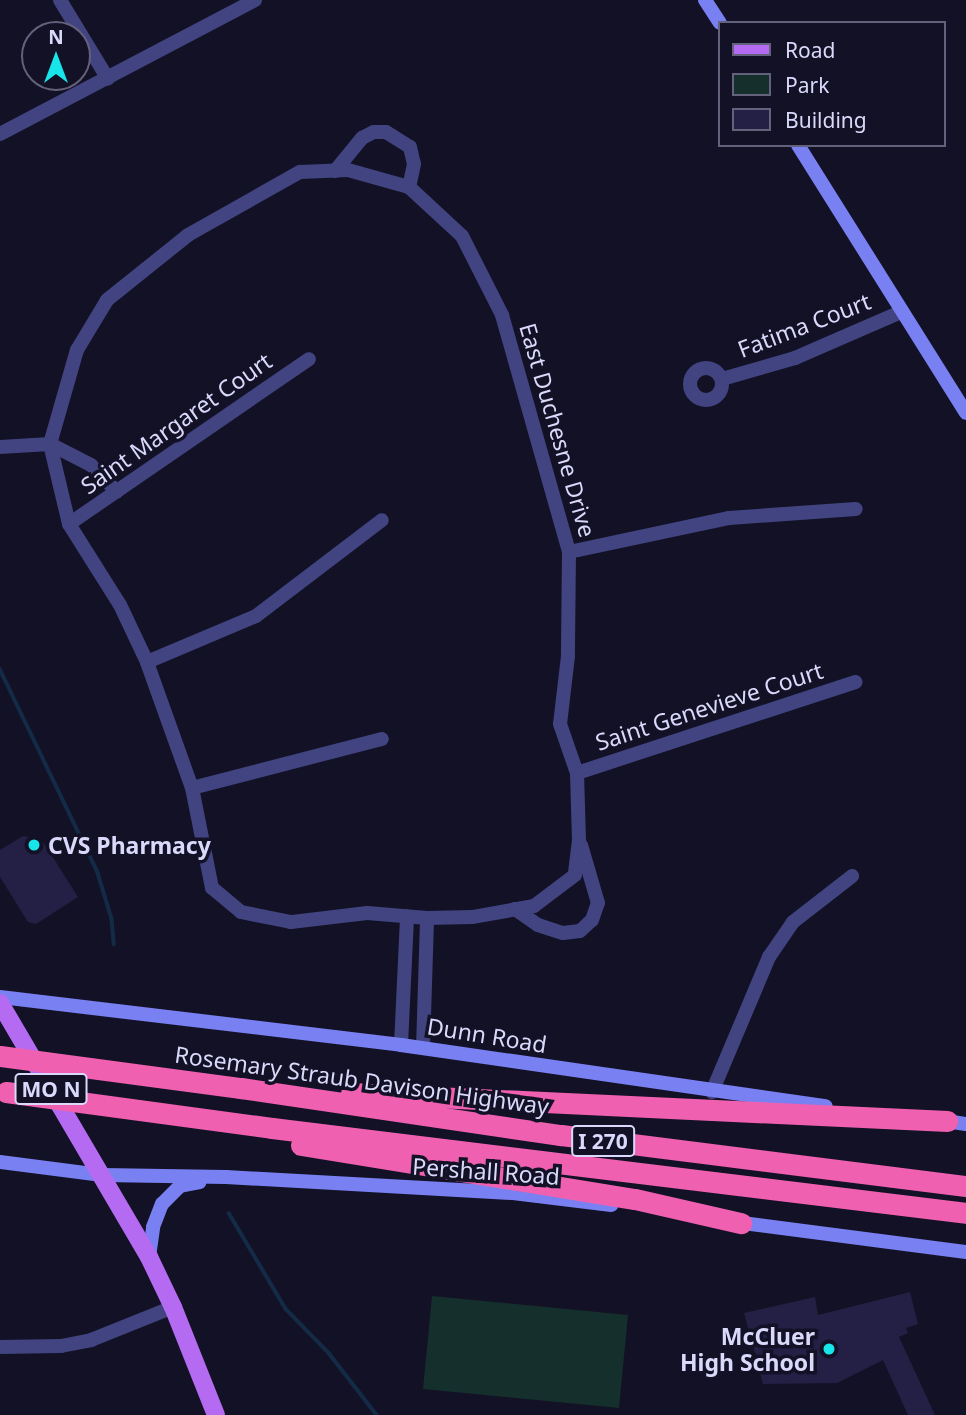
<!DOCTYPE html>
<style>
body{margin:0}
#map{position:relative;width:966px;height:1415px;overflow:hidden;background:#131125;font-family:"Noto Sans",sans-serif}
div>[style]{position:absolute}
.green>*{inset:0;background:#152f2c}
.stream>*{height:3.5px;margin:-1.75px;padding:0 1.75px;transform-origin:1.75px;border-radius:1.75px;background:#132b47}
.building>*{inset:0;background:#241f44}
.street>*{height:14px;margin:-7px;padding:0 7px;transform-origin:7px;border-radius:7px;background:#414480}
.street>.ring{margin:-7px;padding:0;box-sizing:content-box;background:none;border:14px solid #414480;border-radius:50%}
.secondary>*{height:14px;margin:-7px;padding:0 7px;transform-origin:7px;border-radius:7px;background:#7980f2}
.primary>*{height:18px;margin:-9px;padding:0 9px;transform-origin:9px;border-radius:9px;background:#b46bf1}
.highway>*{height:21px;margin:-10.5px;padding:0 10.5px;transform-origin:10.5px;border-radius:10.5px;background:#f060b1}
.highway-bridge>*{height:21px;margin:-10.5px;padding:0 10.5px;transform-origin:10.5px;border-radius:10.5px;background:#f060b1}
.dots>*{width:19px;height:19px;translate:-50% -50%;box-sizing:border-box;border:4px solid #131125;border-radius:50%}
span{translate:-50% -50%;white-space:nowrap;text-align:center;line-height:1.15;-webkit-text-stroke:7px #131125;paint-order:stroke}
.shield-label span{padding:2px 5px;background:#131125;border:2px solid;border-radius:5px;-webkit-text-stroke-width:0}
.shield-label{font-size:21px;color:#dad9fb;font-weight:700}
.street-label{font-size:23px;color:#dad9fb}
.poi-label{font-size:23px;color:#dad9fb;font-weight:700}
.left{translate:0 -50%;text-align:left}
.right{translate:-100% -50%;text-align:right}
.legend{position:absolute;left:718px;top:21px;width:228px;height:126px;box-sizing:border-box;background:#131125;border:2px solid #63617b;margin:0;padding:9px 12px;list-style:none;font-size:21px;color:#dad9fb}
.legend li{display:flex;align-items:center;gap:14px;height:35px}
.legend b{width:35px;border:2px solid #63617b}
.north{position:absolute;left:21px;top:21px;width:70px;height:70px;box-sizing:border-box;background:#131125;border:2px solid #63617b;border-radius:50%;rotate:0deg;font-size:19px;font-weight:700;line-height:28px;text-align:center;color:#dad9fb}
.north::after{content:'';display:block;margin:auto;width:24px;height:32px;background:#17e5e9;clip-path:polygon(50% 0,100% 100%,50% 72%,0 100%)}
</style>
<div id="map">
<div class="green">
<i style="clip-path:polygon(432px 1296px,628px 1315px,619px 1408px,423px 1389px)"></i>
</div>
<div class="stream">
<i style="left:0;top:669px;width:226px;rotate:64.3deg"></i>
<i style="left:98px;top:873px;width:48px;rotate:73.1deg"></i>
<i style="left:112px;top:919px;width:25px;rotate:85deg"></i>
<i style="left:229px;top:1213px;width:112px;rotate:59.3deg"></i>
<i style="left:286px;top:1309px;width:62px;rotate:45.7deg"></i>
<i style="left:329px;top:1353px;width:78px;rotate:52.3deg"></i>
</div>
<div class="building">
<i style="clip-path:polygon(23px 836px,42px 840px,78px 897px,36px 924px,28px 922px,0 877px,0 850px)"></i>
<i style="clip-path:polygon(910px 1292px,918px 1324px,906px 1328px,908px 1333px,899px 1337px,935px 1415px,908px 1415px,883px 1360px,837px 1383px,763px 1384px,744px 1313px,815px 1297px,818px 1315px)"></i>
</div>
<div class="street">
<i style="left:60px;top:0;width:92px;rotate:58.7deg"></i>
<i style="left:0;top:134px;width:288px;rotate:-27.7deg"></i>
<i style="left:348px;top:170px;width:63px;rotate:15.6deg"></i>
<i style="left:409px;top:187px;width:72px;rotate:42.8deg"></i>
<i style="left:462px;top:236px;width:89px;rotate:63.1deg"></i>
<i style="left:502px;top:315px;width:246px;rotate:74.2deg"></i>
<i style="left:569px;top:552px;width:104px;rotate:90.6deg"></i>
<i style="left:568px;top:656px;width:68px;rotate:96.7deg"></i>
<i style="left:560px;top:724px;width:52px;rotate:70.9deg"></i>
<i style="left:577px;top:773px;width:67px;rotate:88.3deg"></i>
<i style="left:579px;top:840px;width:35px;rotate:97deg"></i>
<i style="left:575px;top:875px;width:51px;rotate:142.9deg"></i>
<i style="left:534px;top:906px;width:63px;rotate:169.9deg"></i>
<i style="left:472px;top:917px;width:45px;rotate:178.7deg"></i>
<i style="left:427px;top:918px;width:60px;rotate:-175.2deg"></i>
<i style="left:367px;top:913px;width:77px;rotate:173.2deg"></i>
<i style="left:291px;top:922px;width:51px;rotate:-168.7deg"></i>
<i style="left:241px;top:912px;width:38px;rotate:-140deg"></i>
<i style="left:212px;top:888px;width:102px;rotate:-101.3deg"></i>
<i style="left:192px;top:788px;width:134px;rotate:-109.7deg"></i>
<i style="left:147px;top:662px;width:63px;rotate:-115.3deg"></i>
<i style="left:120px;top:605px;width:96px;rotate:-122.2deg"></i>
<i style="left:69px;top:524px;width:82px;rotate:-103.4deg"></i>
<i style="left:50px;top:444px;width:98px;rotate:-74deg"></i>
<i style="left:77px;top:350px;width:58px;rotate:-59deg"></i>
<i style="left:107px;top:300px;width:104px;rotate:-38.7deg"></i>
<i style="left:188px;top:235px;width:129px;rotate:-29.4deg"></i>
<i style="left:300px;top:172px;width:48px;rotate:-2.4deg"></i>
<i style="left:335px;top:171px;width:43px;rotate:-50.7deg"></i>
<i style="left:362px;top:138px;width:13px;rotate:-27deg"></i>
<i style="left:374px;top:132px;width:12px"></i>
<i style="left:386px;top:132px;width:28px;rotate:32deg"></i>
<i style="left:410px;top:147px;width:17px;rotate:77deg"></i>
<i style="left:414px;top:164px;width:24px;rotate:102deg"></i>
<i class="ring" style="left:690px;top:368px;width:18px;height:18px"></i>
<i style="left:722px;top:379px;width:76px;rotate:-16deg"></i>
<i style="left:795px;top:358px;width:116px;rotate:-23.5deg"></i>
<i style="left:0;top:447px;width:50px;rotate:-3.4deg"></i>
<i style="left:50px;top:444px;width:46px;rotate:27.1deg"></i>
<i style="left:91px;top:465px;width:37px;rotate:46deg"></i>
<i style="left:69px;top:524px;width:291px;rotate:-34.5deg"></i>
<i style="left:569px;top:552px;width:164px;rotate:-12deg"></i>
<i style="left:729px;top:518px;width:127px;rotate:-4.1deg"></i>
<i style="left:147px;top:662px;width:118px;rotate:-22.9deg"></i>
<i style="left:256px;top:616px;width:158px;rotate:-37.3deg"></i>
<i style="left:577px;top:773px;width:293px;rotate:-18.1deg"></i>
<i style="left:192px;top:788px;width:196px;rotate:-14.5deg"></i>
<i style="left:515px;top:909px;width:28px;rotate:35deg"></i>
<i style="left:538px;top:925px;width:26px;rotate:18deg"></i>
<i style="left:563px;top:933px;width:17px;rotate:-7deg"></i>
<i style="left:580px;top:931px;width:16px;rotate:-43deg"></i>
<i style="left:592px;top:920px;width:18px;rotate:-71deg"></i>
<i style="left:598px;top:903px;width:60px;rotate:-106.3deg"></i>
<i style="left:401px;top:1045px;width:129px;rotate:-87.3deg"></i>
<i style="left:423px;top:1048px;width:130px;rotate:-88.2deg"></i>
<i style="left:712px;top:1092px;width:147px;rotate:-67.1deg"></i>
<i style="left:769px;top:957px;width:42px;rotate:-55.6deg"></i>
<i style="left:793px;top:922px;width:75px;rotate:-37.9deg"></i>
<i style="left:0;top:1347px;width:61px;rotate:-0.9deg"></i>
<i style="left:61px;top:1346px;width:31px;rotate:-11deg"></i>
<i style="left:91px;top:1340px;width:88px;rotate:-21.9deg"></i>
</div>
<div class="secondary">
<i style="left:705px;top:0;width:27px;rotate:57deg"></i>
<i style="left:798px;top:145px;width:316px;rotate:57.9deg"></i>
<i style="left:0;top:997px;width:404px;rotate:6.8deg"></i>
<i style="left:401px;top:1045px;width:429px;rotate:8.2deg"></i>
<i style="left:940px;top:1120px;width:26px;rotate:9deg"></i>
<i style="left:0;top:1162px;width:103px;rotate:7.3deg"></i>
<i style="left:102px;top:1175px;width:124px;rotate:0.9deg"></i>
<i style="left:226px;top:1177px;width:287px;rotate:3.2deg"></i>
<i style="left:513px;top:1193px;width:99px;rotate:7deg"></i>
<i style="left:735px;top:1222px;width:233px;rotate:7.4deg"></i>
<i style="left:149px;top:1257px;width:30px;rotate:-82deg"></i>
<i style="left:153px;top:1227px;width:25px;rotate:-69deg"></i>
<i style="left:162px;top:1204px;width:25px;rotate:-45deg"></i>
<i style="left:180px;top:1186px;width:20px;rotate:-11deg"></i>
</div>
<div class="primary">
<i style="left:0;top:1003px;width:294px;rotate:59.6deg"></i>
<i style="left:149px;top:1257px;width:55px;rotate:64.4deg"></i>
<i style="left:173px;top:1307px;width:116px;rotate:68.3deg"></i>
</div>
<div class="highway">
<i style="left:241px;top:1088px;width:323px;rotate:8.4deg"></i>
<i style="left:561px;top:1135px;width:408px;rotate:7.2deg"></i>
<i style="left:351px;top:1093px;width:597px;rotate:2.69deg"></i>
<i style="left:272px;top:1128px;width:699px;rotate:6.98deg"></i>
<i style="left:301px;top:1145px;width:338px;rotate:9.2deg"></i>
<i style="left:635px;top:1199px;width:109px;rotate:12.8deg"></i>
</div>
<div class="highway-bridge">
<i style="left:0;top:1056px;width:243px;rotate:7.6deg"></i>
<i style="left:6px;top:1092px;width:268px;rotate:7.7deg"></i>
</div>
<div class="dots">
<i style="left:34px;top:845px;background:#17e5e9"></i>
<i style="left:829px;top:1349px;background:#17e5e9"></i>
</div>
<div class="shield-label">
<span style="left:51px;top:1089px">MO N</span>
<span style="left:603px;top:1141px">I 270</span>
</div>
<div class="street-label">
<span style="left:804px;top:325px;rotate:-21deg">Fatima Court</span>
<span style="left:176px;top:423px;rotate:-35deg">Saint Margaret Court</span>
<span style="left:558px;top:430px;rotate:74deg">East Duchesne Drive</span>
<span style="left:709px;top:706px;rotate:-18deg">Saint Genevieve Court</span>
<span style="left:487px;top:1035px;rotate:9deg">Dunn Road</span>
<span style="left:362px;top:1080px;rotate:8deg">Rosemary Straub Davison Highway</span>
<span style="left:486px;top:1171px;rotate:4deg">Pershall Road</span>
</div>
<div class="poi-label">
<span class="left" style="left:48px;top:845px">CVS Pharmacy</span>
<span class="right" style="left:815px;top:1349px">McCluer<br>High School</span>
</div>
<ul class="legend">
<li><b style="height:9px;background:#b46bf1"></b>Road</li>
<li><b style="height:19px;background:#152f2c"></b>Park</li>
<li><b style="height:19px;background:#241f44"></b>Building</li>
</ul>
<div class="north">N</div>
</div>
